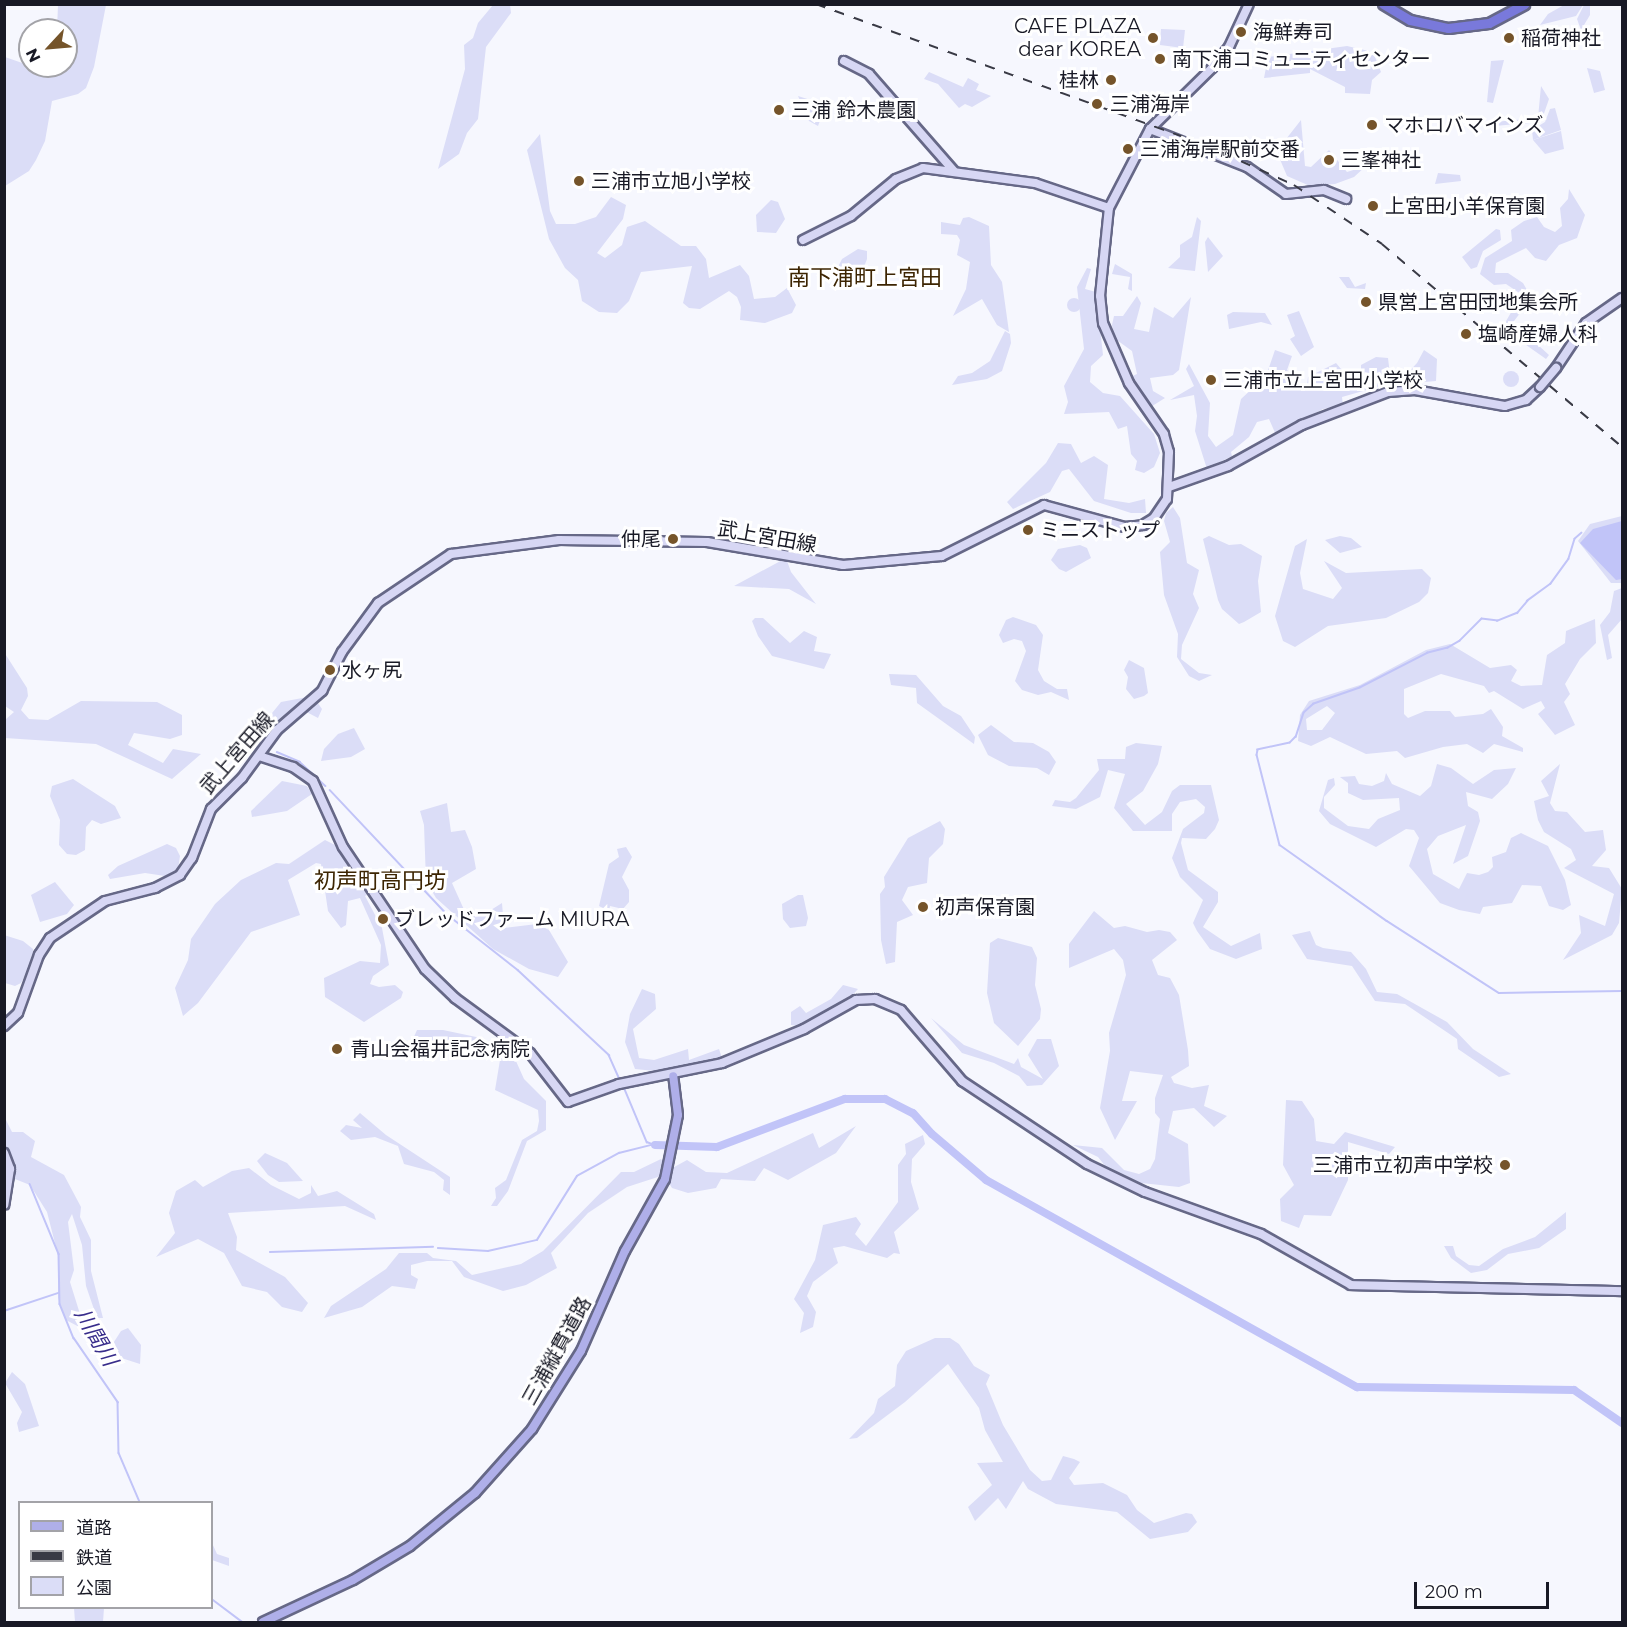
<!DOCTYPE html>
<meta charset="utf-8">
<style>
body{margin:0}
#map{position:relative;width:1627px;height:1627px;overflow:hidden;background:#f6f7fe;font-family:Montserrat,"Noto Sans JP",sans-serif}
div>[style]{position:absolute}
.green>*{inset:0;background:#dbddf7}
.round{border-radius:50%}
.water>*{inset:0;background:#c1c4f8}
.stream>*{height:1.5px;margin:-0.75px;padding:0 0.75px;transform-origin:0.75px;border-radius:0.75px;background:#c1c4f8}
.river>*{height:8px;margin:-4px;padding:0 4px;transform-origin:4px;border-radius:4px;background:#c1c4f8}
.roads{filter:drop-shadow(2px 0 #666887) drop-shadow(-2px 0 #666887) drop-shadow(0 2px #666887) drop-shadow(0 -2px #666887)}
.secondary>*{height:8px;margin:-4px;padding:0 4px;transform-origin:4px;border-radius:4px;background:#d7d7f4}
.primary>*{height:8px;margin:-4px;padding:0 4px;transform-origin:4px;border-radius:4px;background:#afafe9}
.highway>*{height:9px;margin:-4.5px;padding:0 4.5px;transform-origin:4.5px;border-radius:4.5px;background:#7979db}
.rail>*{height:1.5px;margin-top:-0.75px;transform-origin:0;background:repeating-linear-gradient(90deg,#393a45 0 10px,transparent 0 20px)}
.bridges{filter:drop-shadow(2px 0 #666887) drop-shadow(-2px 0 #666887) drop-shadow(0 2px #666887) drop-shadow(0 -2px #666887)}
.secondary-bridge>*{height:8px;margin:-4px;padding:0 4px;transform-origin:4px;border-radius:4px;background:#d7d7f4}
.dots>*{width:16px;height:16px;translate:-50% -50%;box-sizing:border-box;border:3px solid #fff;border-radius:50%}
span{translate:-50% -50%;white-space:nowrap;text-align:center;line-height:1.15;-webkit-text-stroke:6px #fff;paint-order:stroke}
.poi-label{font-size:20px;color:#181925}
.right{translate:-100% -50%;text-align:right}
.left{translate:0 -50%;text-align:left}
.street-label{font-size:20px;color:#181925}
.water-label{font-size:21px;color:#382d8b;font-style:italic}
.quarter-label{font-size:22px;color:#3d2502}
.frame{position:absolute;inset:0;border:6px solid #181925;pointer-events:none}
.legend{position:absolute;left:18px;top:1501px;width:195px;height:108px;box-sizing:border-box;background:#fff;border:2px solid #a3a3a8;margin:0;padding:8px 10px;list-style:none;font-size:18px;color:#181925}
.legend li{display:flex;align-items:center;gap:12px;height:30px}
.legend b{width:30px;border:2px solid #a3a3a8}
.north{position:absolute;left:18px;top:18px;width:60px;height:60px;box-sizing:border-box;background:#fff;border:2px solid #a3a3a8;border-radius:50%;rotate:244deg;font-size:16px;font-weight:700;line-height:24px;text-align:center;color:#181925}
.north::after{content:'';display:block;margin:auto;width:21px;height:27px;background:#75542a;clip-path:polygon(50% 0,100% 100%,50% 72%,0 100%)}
.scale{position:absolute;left:1414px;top:1582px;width:135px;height:27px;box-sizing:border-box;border:3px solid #181925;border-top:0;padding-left:8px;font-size:18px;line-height:21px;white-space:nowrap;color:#181925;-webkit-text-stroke:4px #fff;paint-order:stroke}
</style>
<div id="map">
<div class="green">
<i style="clip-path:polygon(58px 5px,106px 5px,94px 67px,86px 88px,78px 94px,52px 101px,45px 141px,36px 160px,29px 171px,5px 186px,5px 57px,28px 65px,35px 72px,43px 66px,66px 66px,66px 30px,57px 30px)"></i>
<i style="clip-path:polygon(493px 5px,510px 5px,511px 13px,486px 47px,478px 119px,467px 133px,459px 154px,438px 169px,465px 69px,464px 45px,473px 38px,478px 23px)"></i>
<i style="clip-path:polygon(1564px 5px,1583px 5px,1576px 16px,1540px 25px,1548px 14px)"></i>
<i style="clip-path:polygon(1584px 5px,1590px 6px,1590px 15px,1581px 30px,1577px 19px)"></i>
<i style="clip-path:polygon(1161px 29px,1185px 30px,1183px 48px,1160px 45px)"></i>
<i style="clip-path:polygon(1347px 46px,1373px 52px,1381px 72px,1372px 80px,1370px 94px,1345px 93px,1345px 87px,1310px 69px,1310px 73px,1264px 78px,1268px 57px)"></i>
<i style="clip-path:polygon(1504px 60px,1493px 103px,1487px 102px,1491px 61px)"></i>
<i style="clip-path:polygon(1587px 68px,1600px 71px,1605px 90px,1594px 93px)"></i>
<i style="clip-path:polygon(929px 72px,963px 87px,968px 78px,979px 84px,976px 90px,991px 96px,972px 107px,965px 104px,959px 108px,938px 84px,924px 79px)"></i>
<i style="clip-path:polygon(1541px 86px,1549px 99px,1541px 122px,1494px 126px,1494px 122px,1538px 118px)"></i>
<i style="clip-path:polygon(798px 96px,826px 105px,818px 126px,809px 121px)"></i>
<i style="clip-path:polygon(1555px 108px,1561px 130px,1533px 140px,1532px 130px,1545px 122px,1550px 109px)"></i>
<i style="clip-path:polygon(1301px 120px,1305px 166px,1311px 167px,1329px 150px,1347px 172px,1366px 166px,1354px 177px,1335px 184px,1310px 186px,1287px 176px,1276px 150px,1285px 156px,1279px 148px)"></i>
<i style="clip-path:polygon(1561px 131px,1564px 149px,1545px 154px,1533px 140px)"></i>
<i style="clip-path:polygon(540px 134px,550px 211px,556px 224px,575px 224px,596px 217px,611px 197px,626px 205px,623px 219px,597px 253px,605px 258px,622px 245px,627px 227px,645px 221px,681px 246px,696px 246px,706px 259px,709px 278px,740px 265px,749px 276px,754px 299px,775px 297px,787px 288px,796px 305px,792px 313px,765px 323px,740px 320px,741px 307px,737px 297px,729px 291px,700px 309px,689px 308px,683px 303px,692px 266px,641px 272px,629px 301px,617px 313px,599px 312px,582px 301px,578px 280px,565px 268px,549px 239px,527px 150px)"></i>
<i style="clip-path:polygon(1438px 173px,1460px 175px,1461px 181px,1435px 184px)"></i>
<i style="clip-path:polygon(1569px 189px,1585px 215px,1577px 238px,1559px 245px,1546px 261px,1535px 258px,1526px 248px,1496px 263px,1495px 273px,1508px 273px,1523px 283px,1527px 290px,1524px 296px,1506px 284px,1494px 285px,1480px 274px,1485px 258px,1512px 241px,1511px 230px,1524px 221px,1537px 217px,1544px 227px,1555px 232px,1562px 226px,1560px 208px,1568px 199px)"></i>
<i style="clip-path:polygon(771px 200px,778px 202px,785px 219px,776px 233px,757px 232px,756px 215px)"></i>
<i style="clip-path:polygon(969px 217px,989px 226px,991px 265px,1002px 282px,1009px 332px,997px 325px,982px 299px,953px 316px,966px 289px,970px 262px,957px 255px,960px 240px,957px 235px,941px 234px,941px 222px,960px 225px,963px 218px)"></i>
<i style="clip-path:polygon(1197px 217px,1201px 221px,1195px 271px,1168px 268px,1180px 257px,1180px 245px,1192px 237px)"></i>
<i style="clip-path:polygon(1496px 229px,1500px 230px,1501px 240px,1483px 251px,1477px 267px,1471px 269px,1462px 257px)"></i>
<i style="clip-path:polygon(1208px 237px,1223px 256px,1208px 272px,1205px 242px)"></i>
<i style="clip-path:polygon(858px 249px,867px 251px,867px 259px,860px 277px,841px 281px,834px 275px,842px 259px)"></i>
<i style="clip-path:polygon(1115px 264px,1132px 274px,1132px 291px,1128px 289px,1130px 277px,1112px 274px)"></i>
<i style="clip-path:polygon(1087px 268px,1091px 269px,1085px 289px,1096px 292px,1103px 355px,1091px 366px,1090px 382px,1103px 393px,1120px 396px,1154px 434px,1160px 453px,1154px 467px,1144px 473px,1135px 470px,1137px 461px,1131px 454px,1127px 426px,1118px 429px,1109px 412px,1064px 414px,1068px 402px,1064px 386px,1084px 349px,1077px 287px)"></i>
<i style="clip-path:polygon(1339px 277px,1349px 277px,1355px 287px,1366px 283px,1365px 289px,1347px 288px)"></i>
<i style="clip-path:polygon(1137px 296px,1141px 303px,1134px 329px,1149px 332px,1154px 307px,1173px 318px,1191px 297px,1179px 370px,1173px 375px,1150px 378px,1153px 391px,1165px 398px,1149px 408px,1128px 378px,1137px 374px,1132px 351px,1114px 338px,1112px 325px,1114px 316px,1123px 316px)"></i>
<i style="clip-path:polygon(1520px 297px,1527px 298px,1528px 303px,1514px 321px,1513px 329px,1526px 334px,1549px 355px,1546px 359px,1502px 328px)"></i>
<i class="round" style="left:1067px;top:298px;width:14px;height:14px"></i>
<i style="clip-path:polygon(1299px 311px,1314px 347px,1301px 356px,1290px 339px,1295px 336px,1287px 315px)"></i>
<i style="clip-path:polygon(1233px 312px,1265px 313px,1272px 325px,1261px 322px,1229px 329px,1227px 315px)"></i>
<i style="clip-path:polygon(1005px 331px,1010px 334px,1011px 343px,1002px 371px,987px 379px,952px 385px,958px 376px,972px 373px,990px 361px)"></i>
<i style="clip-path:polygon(1275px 350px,1292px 356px,1287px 370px,1291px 373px,1290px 383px,1307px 385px,1308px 377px,1336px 363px,1352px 382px,1361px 377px,1361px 365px,1376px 357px,1388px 358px,1391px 383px,1342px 397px,1343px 406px,1323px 409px,1276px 435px,1269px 419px,1257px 422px,1249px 437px,1231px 452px,1232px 456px,1207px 469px,1195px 431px,1197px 416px,1194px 395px,1170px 400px,1194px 386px,1186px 369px,1189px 364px,1210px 403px,1208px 436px,1216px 447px,1233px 435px,1241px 399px,1266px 376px)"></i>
<i style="clip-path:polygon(1424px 350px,1437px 359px,1436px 381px,1391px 385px,1392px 380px,1403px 378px,1417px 363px)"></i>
<i class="round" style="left:1503px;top:371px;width:16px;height:16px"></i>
<i style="clip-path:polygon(1058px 443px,1071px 444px,1081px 463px,1094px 456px,1108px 465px,1104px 499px,1129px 503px,1145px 499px,1146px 513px,1131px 513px,1094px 501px,1069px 469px,1062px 471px,1050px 492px,1013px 509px,1007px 502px,1046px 463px)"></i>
<i style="clip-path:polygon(1173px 507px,1180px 518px,1187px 563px,1199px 570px,1193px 594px,1199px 608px,1182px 645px,1181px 659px,1199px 673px,1212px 675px,1199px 681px,1189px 676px,1177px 657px,1178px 634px,1164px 595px,1160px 552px,1170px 542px,1164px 521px,1166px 513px)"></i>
<i style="clip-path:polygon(1622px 516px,1622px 583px,1611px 583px,1578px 541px,1590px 524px)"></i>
<i style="clip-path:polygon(1209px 536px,1229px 545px,1241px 544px,1262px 556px,1258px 581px,1261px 612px,1244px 622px,1239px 624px,1222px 609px,1218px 600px,1203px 539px)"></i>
<i style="clip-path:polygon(1340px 536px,1351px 538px,1362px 547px,1340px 553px,1325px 540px)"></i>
<i style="clip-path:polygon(1307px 539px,1300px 573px,1303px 589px,1333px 599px,1342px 588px,1324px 561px,1346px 573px,1422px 569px,1431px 578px,1428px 593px,1419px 602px,1386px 618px,1328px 626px,1295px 647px,1283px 641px,1275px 616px,1295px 546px)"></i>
<i style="clip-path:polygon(1080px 545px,1087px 548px,1091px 558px,1066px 572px,1059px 569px,1051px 560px,1058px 549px)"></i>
<i style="clip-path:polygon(786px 558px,791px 572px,816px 604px,789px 589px,734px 586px)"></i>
<i style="clip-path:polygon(1622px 588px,1622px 619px,1608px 635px,1612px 658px,1607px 660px,1600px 625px,1610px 612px,1614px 591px)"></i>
<i style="clip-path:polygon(1013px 617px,1036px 625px,1043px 635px,1038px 670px,1044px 681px,1057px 689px,1067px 689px,1069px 700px,1051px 692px,1038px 695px,1022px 690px,1015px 681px,1026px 651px,1022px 641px,1014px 639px,1003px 643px,999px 635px,1006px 620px)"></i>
<i style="clip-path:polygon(755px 618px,763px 618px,790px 643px,804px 631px,817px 637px,814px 651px,831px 654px,824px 669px,772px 656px,758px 636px,752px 621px)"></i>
<i style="clip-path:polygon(evenodd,1595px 619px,1596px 643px,1580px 659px,1565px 684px,1570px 694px,1564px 702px,1575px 725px,1555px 735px,1538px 714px,1545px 708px,1541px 701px,1523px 709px,1494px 691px,1489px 693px,1484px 686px,1441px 674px,1404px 689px,1404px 714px,1408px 718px,1425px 711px,1450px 711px,1455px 717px,1483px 714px,1491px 709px,1503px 727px,1502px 736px,1523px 748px,1523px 752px,1494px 744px,1483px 753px,1467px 744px,1443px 747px,1405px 758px,1397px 751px,1366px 754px,1330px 737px,1311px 746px,1298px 741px,1300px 715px,1309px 701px,1360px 685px,1426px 650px,1450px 644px,1490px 668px,1511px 665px,1517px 670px,1511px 681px,1521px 686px,1542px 685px,1547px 655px,1565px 643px,1566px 631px,1595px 619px,1327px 706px,1335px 713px,1322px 730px,1307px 730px,1306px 719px,1327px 706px)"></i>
<i style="clip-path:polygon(4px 652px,27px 688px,28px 696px,21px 710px,29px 719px,48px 720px,81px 701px,157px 702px,182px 715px,182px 735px,170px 739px,134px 733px,128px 745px,163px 763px,173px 749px,201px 754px,172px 779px,96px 744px,5px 738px,5px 720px,14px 712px,5px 706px)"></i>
<i style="clip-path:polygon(1129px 660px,1144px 668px,1148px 693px,1144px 696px,1134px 699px,1126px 689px,1128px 677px,1124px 670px)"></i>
<i style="clip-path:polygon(889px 674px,916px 675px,943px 706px,961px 716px,975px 737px,974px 744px,917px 703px,916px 688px,891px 685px)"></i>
<i style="clip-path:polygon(313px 696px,322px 709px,318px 718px,295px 706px,264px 733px,251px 730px,249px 718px,264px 723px,281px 702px)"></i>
<i style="clip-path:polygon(991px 725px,1014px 742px,1033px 743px,1049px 752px,1056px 762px,1049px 775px,1037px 768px,1009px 766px,988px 755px,978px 735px)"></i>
<i style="clip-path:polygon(354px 728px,365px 749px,351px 757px,321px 761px,324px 749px,338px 734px)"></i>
<i style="clip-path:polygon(1136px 743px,1162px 746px,1158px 764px,1143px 791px,1126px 804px,1145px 825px,1162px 812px,1172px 791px,1180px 785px,1211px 785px,1219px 820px,1215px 829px,1206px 839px,1182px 838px,1181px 843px,1188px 870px,1218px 892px,1218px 902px,1203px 927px,1231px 946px,1260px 933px,1262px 949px,1236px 959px,1210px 949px,1197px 931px,1193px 923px,1203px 900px,1180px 877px,1172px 858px,1183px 829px,1204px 813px,1205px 807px,1196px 799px,1180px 802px,1172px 814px,1172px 831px,1133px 831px,1114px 808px,1125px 774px,1108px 770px,1100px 797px,1076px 809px,1052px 806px,1055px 800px,1070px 802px,1076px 798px,1099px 770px,1097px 759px,1125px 759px,1126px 747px)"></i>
<i style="clip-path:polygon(1437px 764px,1451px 768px,1473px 784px,1494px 770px,1516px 768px,1508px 784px,1492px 799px,1466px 792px,1468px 806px,1478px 812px,1480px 821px,1468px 856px,1453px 864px,1466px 825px,1438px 836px,1427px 849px,1433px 874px,1459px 889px,1467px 873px,1479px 875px,1488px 872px,1493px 867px,1492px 857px,1506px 852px,1511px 838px,1521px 833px,1548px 846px,1565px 880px,1571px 905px,1563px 910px,1549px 906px,1541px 886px,1522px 885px,1512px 903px,1483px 907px,1480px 914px,1459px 910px,1440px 903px,1409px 866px,1419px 838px,1414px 830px,1406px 829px,1376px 847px,1330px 824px,1319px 811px,1328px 780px,1334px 778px,1335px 785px,1324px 797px,1324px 808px,1348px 826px,1369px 829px,1378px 819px,1400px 810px,1399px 798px,1363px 800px,1348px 793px,1348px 783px,1340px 777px,1355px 776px,1359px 784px,1372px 786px,1384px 781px,1386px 773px,1392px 784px,1420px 796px,1431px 786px)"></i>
<i style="clip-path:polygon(1560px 764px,1550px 803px,1555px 811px,1567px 812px,1585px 832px,1603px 830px,1606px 850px,1592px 866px,1609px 868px,1622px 889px,1619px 923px,1612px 935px,1563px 960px,1581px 933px,1579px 915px,1605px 926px,1614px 894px,1564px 868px,1576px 860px,1571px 849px,1544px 832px,1538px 820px,1534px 801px,1549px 796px,1541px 781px)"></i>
<i style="clip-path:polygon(73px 779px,115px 806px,121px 818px,101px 824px,92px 820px,86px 827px,85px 850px,76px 855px,67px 854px,59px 845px,60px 820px,50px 796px,52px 786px)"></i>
<i style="clip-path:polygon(282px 781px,307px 786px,312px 794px,287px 811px,252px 817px,251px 811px)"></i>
<i style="clip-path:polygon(447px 803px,451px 832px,465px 830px,472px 847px,476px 869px,452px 883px,466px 914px,483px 915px,502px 903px,504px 928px,537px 924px,549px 930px,568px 962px,558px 977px,529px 969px,493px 949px,436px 898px,426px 881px,424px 825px,420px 811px)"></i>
<i style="clip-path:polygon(940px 821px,945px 829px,943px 844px,929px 858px,927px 883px,908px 887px,902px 900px,913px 915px,897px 922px,895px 962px,886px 964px,881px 940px,880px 894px,885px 887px,884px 877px,908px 838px)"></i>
<i style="clip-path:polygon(325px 840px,337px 846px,372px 892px,365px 896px,382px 928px,389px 965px,373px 976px,370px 984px,379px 987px,395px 985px,403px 992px,401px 998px,364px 1022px,325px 997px,324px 978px,360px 961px,380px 963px,381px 945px,360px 898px,348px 901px,346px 925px,341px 928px,328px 911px,321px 864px,316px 863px,288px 880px,300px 915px,251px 932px,198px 1003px,183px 1016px,175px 988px,188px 960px,191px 939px,215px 904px,241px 880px,276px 863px,289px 864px)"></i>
<i style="clip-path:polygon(167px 844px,176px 848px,180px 856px,178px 869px,165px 876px,145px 873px,110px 879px,108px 875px,118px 866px)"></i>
<i style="clip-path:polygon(626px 847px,632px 857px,622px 877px,629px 890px,629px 902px,623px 909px,610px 906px,609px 911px,599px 906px,609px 864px,619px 857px,617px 849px)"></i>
<i style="clip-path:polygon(55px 882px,74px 905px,67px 914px,40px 922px,31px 895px)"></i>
<i style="clip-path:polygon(798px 895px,803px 895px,808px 918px,806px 926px,790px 928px,783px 919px,782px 904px)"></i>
<i style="clip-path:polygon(1094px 911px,1114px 928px,1125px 926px,1147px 932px,1159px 930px,1170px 932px,1177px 940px,1152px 960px,1158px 975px,1170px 978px,1179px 995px,1188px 1050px,1189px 1066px,1171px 1077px,1174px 1083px,1192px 1088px,1209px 1085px,1204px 1106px,1227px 1116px,1214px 1127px,1194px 1108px,1173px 1111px,1168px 1133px,1188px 1144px,1190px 1183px,1179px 1187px,1132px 1182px,1110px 1172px,1098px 1157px,1073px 1145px,1102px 1148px,1124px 1170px,1139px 1174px,1150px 1169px,1155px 1159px,1160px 1119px,1155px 1113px,1155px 1098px,1163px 1075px,1130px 1071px,1122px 1101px,1137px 1101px,1115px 1140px,1100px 1108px,1110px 1051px,1109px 1033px,1126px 975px,1123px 960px,1114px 949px,1069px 968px,1069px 944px)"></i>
<i style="clip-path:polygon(1310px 931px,1316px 945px,1323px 948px,1351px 952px,1366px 969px,1377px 992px,1397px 994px,1447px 1022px,1473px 1049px,1511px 1074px,1499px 1077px,1458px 1049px,1457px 1039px,1405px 1004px,1375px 1001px,1352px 966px,1307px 959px,1292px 935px)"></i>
<i style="clip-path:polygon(4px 935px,23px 941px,33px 949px,34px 959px,21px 983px,15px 986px,5px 983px)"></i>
<i style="clip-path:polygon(998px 938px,1032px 947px,1037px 958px,1035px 985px,1041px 1009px,1040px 1019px,1018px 1046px,994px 1023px,987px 993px,990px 943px)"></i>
<i style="clip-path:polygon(843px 985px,858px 989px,843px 1005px,800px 1026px,791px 1025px,791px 1012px,800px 1006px,806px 1013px,831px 999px)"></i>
<i style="clip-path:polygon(642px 989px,655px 994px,656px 1009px,633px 1029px,639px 1058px,654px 1060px,688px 1049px,689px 1060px,719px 1049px,722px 1058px,665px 1072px,635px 1069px,625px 1042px,630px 1014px)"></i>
<i style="clip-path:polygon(931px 1018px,964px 1045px,1014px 1064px,1018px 1058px,1021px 1067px,1043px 1079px,1028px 1055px,1037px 1039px,1051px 1039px,1059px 1066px,1042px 1085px,1027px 1086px,1019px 1076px,994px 1063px,962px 1053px)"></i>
<i style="clip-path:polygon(417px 1030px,443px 1030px,481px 1038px,486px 1043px,484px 1051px,469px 1054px,445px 1046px,417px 1048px,413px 1039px)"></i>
<i style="clip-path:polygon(503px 1042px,511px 1050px,524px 1079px,546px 1101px,546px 1130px,527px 1141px,508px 1191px,497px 1206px,491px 1206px,496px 1198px,495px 1188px,506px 1180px,522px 1140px,537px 1131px,539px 1121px,538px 1110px,495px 1090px)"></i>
<i style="clip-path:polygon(1286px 1100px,1302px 1101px,1314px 1119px,1316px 1141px,1334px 1144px,1345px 1132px,1395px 1147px,1389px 1154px,1348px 1142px,1348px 1180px,1331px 1216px,1304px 1215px,1299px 1228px,1281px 1221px,1280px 1199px,1294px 1185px,1283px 1165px)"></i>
<i style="clip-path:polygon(360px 1113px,386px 1135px,450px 1177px,450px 1195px,443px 1190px,444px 1180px,434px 1172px,404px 1164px,398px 1146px,375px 1137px,351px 1140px,340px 1131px,346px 1125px,362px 1128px,353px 1120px)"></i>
<i style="clip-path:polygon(4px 1116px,12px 1132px,23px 1132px,35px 1141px,31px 1157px,64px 1175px,81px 1207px,80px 1217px,91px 1240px,91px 1271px,103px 1318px,97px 1318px,86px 1286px,82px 1245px,72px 1214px,68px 1222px,74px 1270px,70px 1282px,85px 1330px,66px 1320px,58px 1298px,58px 1255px,47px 1212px,30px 1185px,15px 1179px,5px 1160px)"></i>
<i style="clip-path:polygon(856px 1126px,836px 1153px,788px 1180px,764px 1168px,755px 1181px,721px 1179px,716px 1188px,688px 1193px,672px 1188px,664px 1175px,627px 1187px,588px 1213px,551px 1253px,557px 1268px,526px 1285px,503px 1291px,464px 1277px,452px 1261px,427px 1261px,411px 1265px,411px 1275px,418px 1279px,415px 1289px,392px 1286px,362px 1307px,324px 1318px,331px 1306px,386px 1269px,399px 1253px,427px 1253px,433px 1258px,456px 1261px,472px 1275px,521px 1264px,543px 1251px,621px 1172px,634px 1172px,661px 1159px,667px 1171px,687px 1160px,706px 1172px,727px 1173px,813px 1133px,819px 1148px)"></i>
<i style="clip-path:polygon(923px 1135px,925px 1144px,912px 1159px,911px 1182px,919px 1209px,894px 1232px,900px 1254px,894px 1253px,887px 1258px,844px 1246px,833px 1248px,838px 1263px,813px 1282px,807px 1296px,816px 1312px,813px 1327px,800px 1333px,804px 1313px,794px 1299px,815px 1260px,823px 1225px,856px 1217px,861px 1224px,855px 1234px,866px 1246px,898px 1202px,898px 1165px,906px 1154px,905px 1144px)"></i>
<i style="clip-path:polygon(265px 1153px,287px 1163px,303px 1181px,279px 1182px,268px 1175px,257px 1161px)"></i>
<i style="clip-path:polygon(249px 1168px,271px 1185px,299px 1199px,311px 1193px,311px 1185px,318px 1196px,337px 1191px,374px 1214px,376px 1220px,345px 1206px,228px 1213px,237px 1237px,236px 1250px,285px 1277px,308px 1303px,302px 1312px,282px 1307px,267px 1292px,242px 1286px,224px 1253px,198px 1239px,156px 1257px,175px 1233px,169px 1213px,176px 1191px,195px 1180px,203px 1187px,232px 1171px)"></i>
<i style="clip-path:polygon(1566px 1212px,1566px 1229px,1539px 1248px,1508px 1254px,1487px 1270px,1471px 1273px,1451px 1258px,1444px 1246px,1453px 1246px,1456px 1256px,1469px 1265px,1479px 1266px,1503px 1249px,1535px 1237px)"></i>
<i style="clip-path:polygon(128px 1328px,141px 1345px,140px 1364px,112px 1355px,110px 1348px,121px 1331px)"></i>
<i style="clip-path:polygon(935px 1338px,950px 1338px,959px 1344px,974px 1366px,990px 1375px,986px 1384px,1003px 1425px,1030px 1470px,1042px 1481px,1051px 1480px,1063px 1456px,1074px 1459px,1080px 1462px,1069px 1478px,1074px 1485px,1103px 1483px,1127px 1495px,1137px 1510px,1154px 1523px,1186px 1513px,1192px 1514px,1197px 1522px,1188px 1532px,1150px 1539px,1117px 1512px,1056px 1504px,1028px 1489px,1023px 1481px,1006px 1509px,998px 1498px,975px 1521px,968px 1507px,992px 1485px,977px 1463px,1003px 1462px,985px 1430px,979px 1408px,948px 1364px,905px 1402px,857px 1438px,849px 1439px,874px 1413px,878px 1399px,895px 1386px,897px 1365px,906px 1351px)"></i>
<i style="clip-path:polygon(12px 1372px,25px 1384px,39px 1426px,19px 1432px,17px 1423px,22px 1412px,5px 1383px)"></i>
<i style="clip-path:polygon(212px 1543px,217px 1554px,229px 1558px,229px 1566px,212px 1560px)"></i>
<i style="clip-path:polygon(74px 1608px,104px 1608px,103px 1622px,75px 1622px)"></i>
</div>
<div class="water">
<i style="clip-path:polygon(1622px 521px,1622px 579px,1616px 580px,1580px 543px,1593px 529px)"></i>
</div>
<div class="stream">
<i style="left:1582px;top:533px;width:9px;rotate:139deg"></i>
<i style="left:1575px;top:539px;width:21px;rotate:107deg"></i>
<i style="left:1569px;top:559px;width:31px;rotate:126deg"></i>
<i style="left:1551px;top:584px;width:29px;rotate:144deg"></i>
<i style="left:1528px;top:601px;width:16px;rotate:130deg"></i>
<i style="left:1518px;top:613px;width:22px;rotate:158deg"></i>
<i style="left:1498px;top:621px;width:16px;rotate:-173deg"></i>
<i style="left:1482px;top:619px;width:31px;rotate:135deg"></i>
<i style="left:1460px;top:641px;width:14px;rotate:150deg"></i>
<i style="left:1448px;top:648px;width:21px;rotate:166deg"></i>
<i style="left:1428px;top:653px;width:76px;rotate:152.8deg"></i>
<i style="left:1360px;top:688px;width:49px;rotate:160.8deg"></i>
<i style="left:1314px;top:704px;width:13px;rotate:138deg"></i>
<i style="left:1304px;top:713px;width:25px;rotate:108deg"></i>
<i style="left:1296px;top:737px;width:8px;rotate:135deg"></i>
<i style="left:1290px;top:743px;width:33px;rotate:168deg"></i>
<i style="left:1258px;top:750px;width:5px;rotate:101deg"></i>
<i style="left:1257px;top:755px;width:93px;rotate:75.7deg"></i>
<i style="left:1280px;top:845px;width:131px;rotate:35.4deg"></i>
<i style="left:1387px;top:921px;width:133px;rotate:32.7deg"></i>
<i style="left:1499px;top:993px;width:123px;rotate:-0.9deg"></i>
<i style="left:277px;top:752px;width:25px;rotate:23deg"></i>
<i style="left:300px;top:762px;width:35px;rotate:43deg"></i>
<i style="left:330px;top:790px;width:172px;rotate:46.7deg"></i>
<i style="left:448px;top:915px;width:89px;rotate:38.2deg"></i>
<i style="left:518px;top:970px;width:125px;rotate:43deg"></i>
<i style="left:609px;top:1055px;width:27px;rotate:66deg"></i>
<i style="left:624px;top:1087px;width:60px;rotate:67.3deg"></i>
<i style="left:647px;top:1142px;width:9px;rotate:21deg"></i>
<i style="left:30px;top:1184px;width:76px;rotate:67.5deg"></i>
<i style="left:59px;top:1254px;width:50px;rotate:88.9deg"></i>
<i style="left:60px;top:1304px;width:37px;rotate:68deg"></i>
<i style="left:74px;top:1338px;width:78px;rotate:55.5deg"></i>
<i style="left:118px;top:1402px;width:51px;rotate:88.9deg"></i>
<i style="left:119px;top:1453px;width:53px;rotate:66.8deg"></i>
<i style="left:438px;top:1248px;width:50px;rotate:3.4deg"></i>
<i style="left:488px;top:1251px;width:50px;rotate:-12.7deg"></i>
<i style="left:537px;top:1240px;width:75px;rotate:-58deg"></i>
<i style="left:577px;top:1176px;width:48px;rotate:-28.7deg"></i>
<i style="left:619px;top:1153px;width:33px;rotate:-14deg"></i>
<i style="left:270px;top:1252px;width:163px;rotate:-1.8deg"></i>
<i style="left:4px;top:1311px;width:57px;rotate:-18.4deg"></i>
<i style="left:212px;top:1599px;width:38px;rotate:37deg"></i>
</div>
<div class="river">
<i style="left:655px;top:1145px;width:62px;rotate:1.8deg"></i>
<i style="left:717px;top:1147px;width:137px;rotate:-20.6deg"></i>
<i style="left:845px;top:1099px;width:40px"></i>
<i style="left:885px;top:1099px;width:31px;rotate:27deg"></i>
<i style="left:913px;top:1113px;width:28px;rotate:48deg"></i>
<i style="left:932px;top:1134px;width:71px;rotate:40.4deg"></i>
<i style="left:986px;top:1180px;width:425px;rotate:29.2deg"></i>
<i style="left:1357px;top:1387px;width:217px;rotate:0.8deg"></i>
<i style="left:1574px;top:1390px;width:58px;rotate:34.5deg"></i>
</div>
<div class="roads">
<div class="secondary">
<i style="left:844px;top:61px;width:28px;rotate:27deg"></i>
<i style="left:869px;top:74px;width:129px;rotate:48.8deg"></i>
<i style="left:1150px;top:129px;width:104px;rotate:21.4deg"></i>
<i style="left:1247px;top:167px;width:47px;rotate:34.7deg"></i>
<i style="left:1286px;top:194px;width:38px;rotate:-6deg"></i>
<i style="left:1324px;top:190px;width:24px;rotate:22deg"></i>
<i style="left:803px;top:240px;width:54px;rotate:-26.6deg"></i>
<i style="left:851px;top:216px;width:58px;rotate:-39.4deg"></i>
<i style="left:896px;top:179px;width:29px;rotate:-22deg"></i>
<i style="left:923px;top:168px;width:113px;rotate:7.6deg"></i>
<i style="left:1035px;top:183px;width:78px;rotate:18.7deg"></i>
<i style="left:1556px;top:368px;width:54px;rotate:-56.3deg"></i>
<i style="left:1586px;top:323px;width:44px;rotate:-34.8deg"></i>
<i style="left:1169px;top:487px;width:63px;rotate:-19.6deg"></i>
<i style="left:1228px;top:466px;width:85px;rotate:-29deg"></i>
<i style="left:1302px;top:425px;width:92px;rotate:-21deg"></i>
<i style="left:1388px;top:392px;width:27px;rotate:-4deg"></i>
<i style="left:1415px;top:390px;width:91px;rotate:10.1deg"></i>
<i style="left:1505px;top:406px;width:22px;rotate:-16deg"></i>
<i style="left:1526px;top:400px;width:19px;rotate:-43deg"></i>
<i style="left:259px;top:756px;width:36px;rotate:18deg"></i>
<i style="left:293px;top:767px;width:24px;rotate:35deg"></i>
<i style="left:313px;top:781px;width:72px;rotate:65.6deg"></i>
<i style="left:343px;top:847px;width:147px;rotate:56.1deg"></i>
<i style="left:425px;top:969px;width:42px;rotate:44deg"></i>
<i style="left:455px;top:998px;width:93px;rotate:36.3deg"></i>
<i style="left:530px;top:1053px;width:62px;rotate:52.2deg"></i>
<i style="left:568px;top:1102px;width:54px;rotate:-19.4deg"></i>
<i style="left:619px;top:1084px;width:105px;rotate:-11.5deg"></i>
<i style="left:722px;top:1063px;width:89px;rotate:-22.5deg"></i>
<i style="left:804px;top:1029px;width:60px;rotate:-29.1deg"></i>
<i style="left:856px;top:1000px;width:19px;rotate:-3deg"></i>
<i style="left:875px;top:999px;width:28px;rotate:23deg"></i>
<i style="left:901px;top:1010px;width:94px;rotate:49.3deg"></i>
<i style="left:962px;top:1081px;width:150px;rotate:33.6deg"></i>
<i style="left:1087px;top:1164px;width:64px;rotate:25.8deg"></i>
<i style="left:1145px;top:1192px;width:123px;rotate:19.9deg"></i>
<i style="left:1261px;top:1234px;width:103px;rotate:29.5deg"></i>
<i style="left:1351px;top:1285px;width:271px;rotate:1.3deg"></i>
<i style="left:4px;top:1026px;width:19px;rotate:-43deg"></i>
<i style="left:18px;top:1013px;width:62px;rotate:-70.1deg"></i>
<i style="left:39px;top:955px;width:20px;rotate:-57deg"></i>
<i style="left:50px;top:938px;width:66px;rotate:-33.9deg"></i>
<i style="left:105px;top:901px;width:52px;rotate:-14.6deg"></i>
<i style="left:155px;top:888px;width:28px;rotate:-27deg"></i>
<i style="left:180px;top:875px;width:21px;rotate:-55deg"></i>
<i style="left:192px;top:858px;width:53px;rotate:-68.8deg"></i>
<i style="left:211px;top:809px;width:44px;rotate:-45deg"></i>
<i style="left:242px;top:778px;width:59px;rotate:-53.9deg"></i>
<i style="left:277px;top:730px;width:60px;rotate:-40.9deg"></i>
<i style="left:322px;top:691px;width:44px;rotate:-62.9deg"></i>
<i style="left:342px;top:652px;width:61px;rotate:-53.7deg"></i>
<i style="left:378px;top:603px;width:88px;rotate:-33.9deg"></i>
<i style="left:451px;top:554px;width:109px;rotate:-7.4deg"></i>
<i style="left:559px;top:540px;width:148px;rotate:0.8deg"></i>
<i style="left:707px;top:542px;width:138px;rotate:9.6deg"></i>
<i style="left:843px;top:565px;width:99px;rotate:-5.2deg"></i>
<i style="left:942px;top:556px;width:114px;rotate:-26.6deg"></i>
<i style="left:1044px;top:505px;width:84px;rotate:15.2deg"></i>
<i style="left:1125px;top:527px;width:18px;rotate:-6deg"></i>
<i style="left:1143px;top:525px;width:13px;rotate:-32deg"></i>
<i style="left:1154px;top:518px;width:23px;rotate:-56deg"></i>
<i style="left:1167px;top:499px;width:47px;rotate:-87.6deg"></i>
<i style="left:1169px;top:452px;width:19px;rotate:-106deg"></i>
<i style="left:1164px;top:434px;width:62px;rotate:-124.5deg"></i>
<i style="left:1129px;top:383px;width:65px;rotate:-113.4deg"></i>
<i style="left:1103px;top:323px;width:27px;rotate:-96deg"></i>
<i style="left:1100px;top:296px;width:88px;rotate:-84.2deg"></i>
<i style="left:1109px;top:208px;width:89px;rotate:-62.6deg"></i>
<i style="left:1150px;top:129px;width:87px;rotate:-44.5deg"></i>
<i style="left:1212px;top:68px;width:27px;rotate:-51deg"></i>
<i style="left:1229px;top:47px;width:47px;rotate:-65.1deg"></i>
<i style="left:4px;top:1153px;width:17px;rotate:69deg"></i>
<i style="left:10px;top:1169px;width:36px;rotate:99deg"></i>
</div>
<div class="primary">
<i style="left:263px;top:1622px;width:99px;rotate:-25deg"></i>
<i style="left:353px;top:1580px;width:66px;rotate:-30.8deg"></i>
<i style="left:410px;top:1546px;width:84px;rotate:-39.2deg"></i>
<i style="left:475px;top:1493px;width:86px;rotate:-48.3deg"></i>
<i style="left:532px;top:1429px;width:92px;rotate:-57.9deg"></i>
<i style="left:581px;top:1351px;width:109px;rotate:-66.3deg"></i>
<i style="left:625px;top:1251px;width:82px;rotate:-60.9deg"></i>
<i style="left:665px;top:1179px;width:65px;rotate:-78.5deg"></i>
<i style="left:678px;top:1115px;width:39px;rotate:-97deg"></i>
</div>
<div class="highway">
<i style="left:1383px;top:4px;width:31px;rotate:31deg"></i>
<i style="left:1410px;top:20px;width:39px;rotate:12deg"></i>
<i style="left:1448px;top:28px;width:41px;rotate:-7deg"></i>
<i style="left:1489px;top:23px;width:40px;rotate:-28deg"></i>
</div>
</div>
<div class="rail">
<i style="left:816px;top:4px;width:414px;rotate:19.9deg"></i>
<i style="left:1205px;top:145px;width:98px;rotate:24.2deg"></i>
<i style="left:1294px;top:185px;width:106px;rotate:33.8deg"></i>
<i style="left:1382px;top:244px;width:314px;rotate:40.2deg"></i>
</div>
<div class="bridges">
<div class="secondary-bridge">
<i style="left:1540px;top:387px;width:25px;rotate:-50deg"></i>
</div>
</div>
<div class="dots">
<i style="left:1241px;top:32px;background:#75542a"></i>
<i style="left:1153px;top:38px;background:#75542a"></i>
<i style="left:1509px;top:38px;background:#75542a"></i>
<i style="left:1160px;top:59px;background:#75542a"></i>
<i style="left:1111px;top:80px;background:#75542a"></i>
<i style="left:1097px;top:104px;background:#75542a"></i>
<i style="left:779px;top:110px;background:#75542a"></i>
<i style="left:1372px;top:125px;background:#75542a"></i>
<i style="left:1128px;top:149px;background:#75542a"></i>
<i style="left:1329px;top:160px;background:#75542a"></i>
<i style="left:579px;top:181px;background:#75542a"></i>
<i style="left:1373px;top:206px;background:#75542a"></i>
<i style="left:1366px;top:302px;background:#75542a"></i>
<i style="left:1466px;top:334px;background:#75542a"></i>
<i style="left:1211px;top:380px;background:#75542a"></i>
<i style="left:1028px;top:530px;background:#75542a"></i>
<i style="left:673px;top:539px;background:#75542a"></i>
<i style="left:330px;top:670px;background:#75542a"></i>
<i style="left:923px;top:907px;background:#75542a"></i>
<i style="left:383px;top:919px;background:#75542a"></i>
<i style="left:337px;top:1049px;background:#75542a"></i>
<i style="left:1505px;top:1165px;background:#75542a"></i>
</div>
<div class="poi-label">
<span class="right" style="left:1141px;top:38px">CAFE PLAZA<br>dear KOREA</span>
<span class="left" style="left:1253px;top:32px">海鮮寿司</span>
<span class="left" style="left:1521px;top:38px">稲荷神社</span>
<span class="left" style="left:1172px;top:59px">南下浦コミュニティセンター</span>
<span class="right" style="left:1099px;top:80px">桂林</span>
<span class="left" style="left:1110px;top:104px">三浦海岸</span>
<span class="left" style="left:791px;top:110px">三浦 鈴木農園</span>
<span class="left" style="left:1384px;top:125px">マホロバマインズ</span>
<span class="left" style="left:1140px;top:149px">三浦海岸駅前交番</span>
<span class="left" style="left:1341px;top:160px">三峯神社</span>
<span class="left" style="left:591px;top:181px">三浦市立旭小学校</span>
<span class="left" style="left:1385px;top:206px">上宮田小羊保育園</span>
<span class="left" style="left:1378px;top:302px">県営上宮田団地集会所</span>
<span class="left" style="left:1478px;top:334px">塩崎産婦人科</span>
<span class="left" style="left:1223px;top:380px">三浦市立上宮田小学校</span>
<span class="left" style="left:1040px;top:530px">ミニストップ</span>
<span class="right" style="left:661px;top:539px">仲尾</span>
<span class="left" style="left:342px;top:670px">水ヶ尻</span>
<span class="left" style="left:935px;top:907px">初声保育園</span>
<span class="left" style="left:395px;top:919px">ブレッドファーム MIURA</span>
<span class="left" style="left:350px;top:1049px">青山会福井記念病院</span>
<span class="right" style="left:1493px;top:1165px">三浦市立初声中学校</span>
</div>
<div class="street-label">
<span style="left:767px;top:537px;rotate:10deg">武上宮田線</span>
<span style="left:237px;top:753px;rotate:-49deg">武上宮田線</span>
<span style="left:557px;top:1351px;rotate:-61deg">三浦縦貫道路</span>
</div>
<div class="water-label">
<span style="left:96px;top:1337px;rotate:60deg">川間川</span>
</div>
<div class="quarter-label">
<span style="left:865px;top:278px">南下浦町上宮田</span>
<span style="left:380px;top:881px">初声町高円坊</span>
</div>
<div class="frame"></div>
<ul class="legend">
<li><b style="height:8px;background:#afafe9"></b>道路</li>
<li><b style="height:8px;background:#393a45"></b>鉄道</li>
<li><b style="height:16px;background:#dbddf7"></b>公園</li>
</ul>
<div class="north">N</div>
<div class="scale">200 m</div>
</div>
